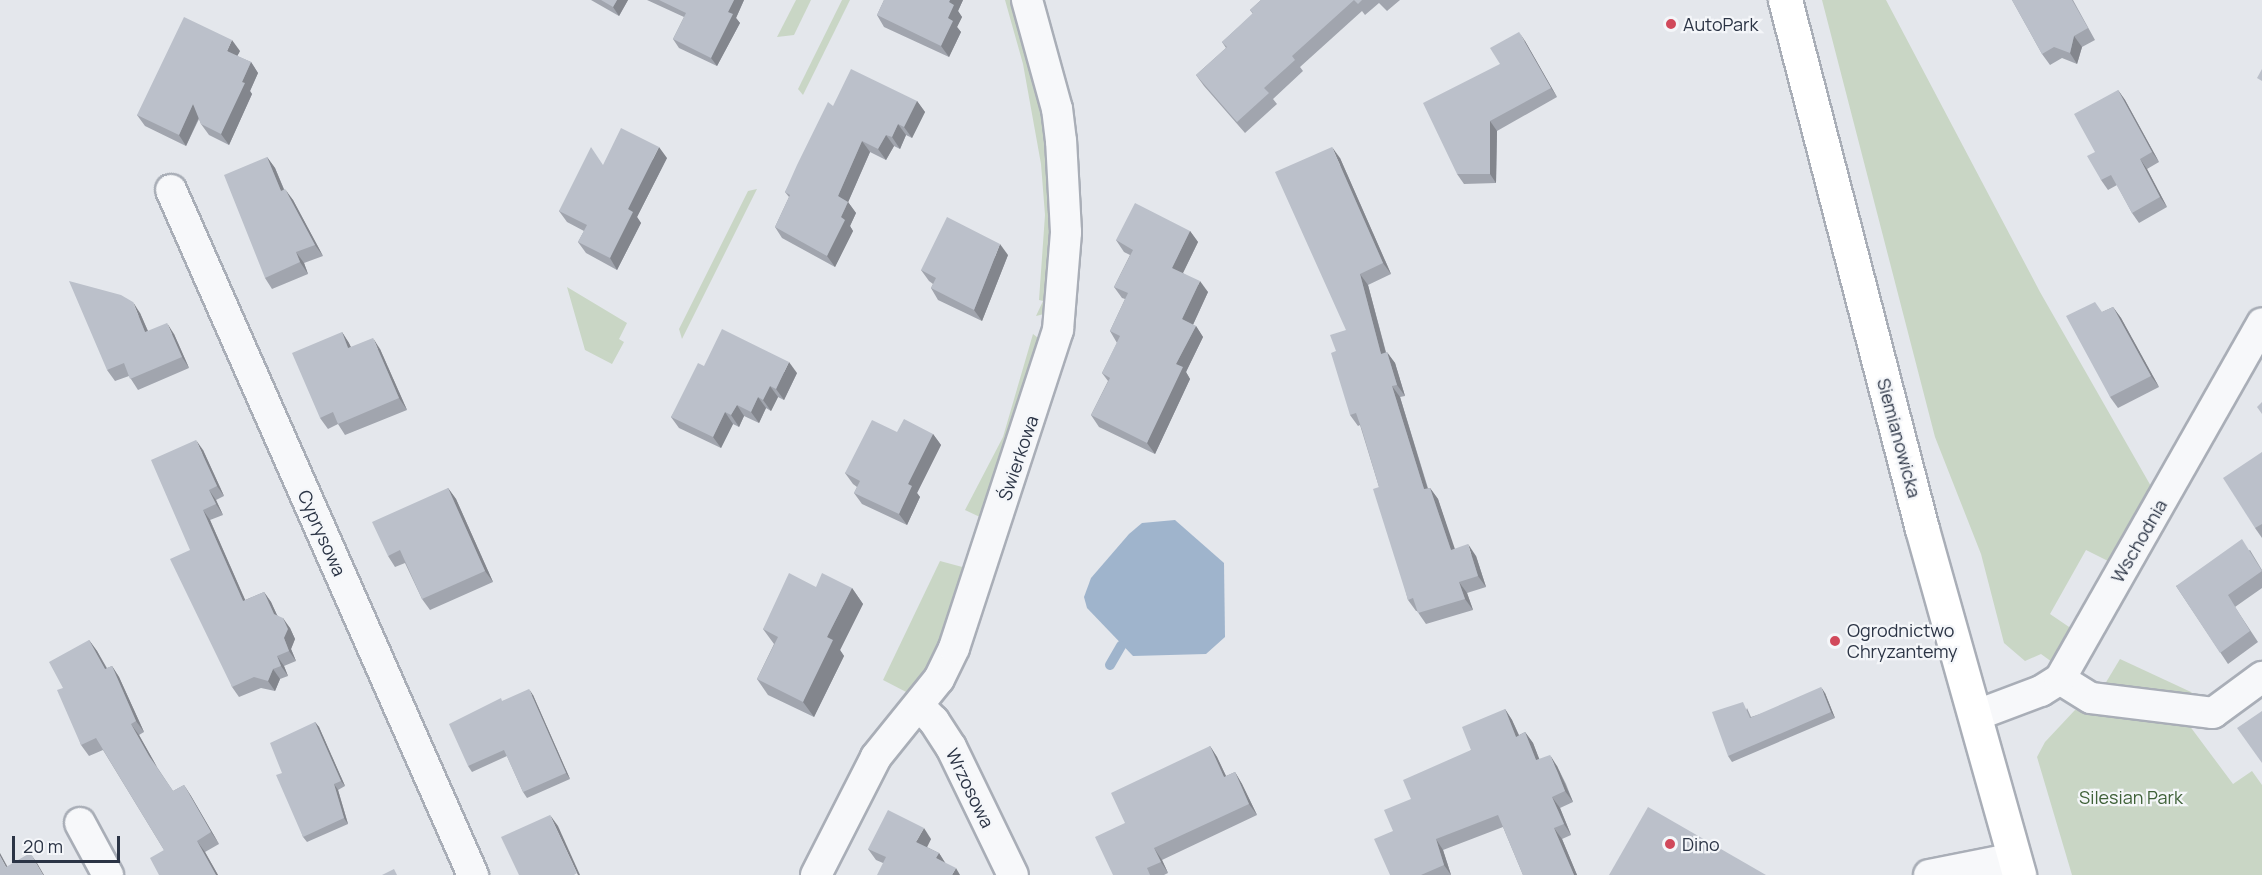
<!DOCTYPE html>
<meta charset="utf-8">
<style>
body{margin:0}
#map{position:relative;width:2262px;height:875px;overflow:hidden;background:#e4e7ec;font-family:Manrope,sans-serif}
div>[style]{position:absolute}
.green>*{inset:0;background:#c9d6c5}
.water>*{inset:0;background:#9fb4cc}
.stream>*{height:10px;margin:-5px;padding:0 5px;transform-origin:5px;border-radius:5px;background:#9fb4cc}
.roads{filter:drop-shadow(2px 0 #a9aeb7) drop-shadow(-2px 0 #a9aeb7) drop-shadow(0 2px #a9aeb7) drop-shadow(0 -2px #a9aeb7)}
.street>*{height:30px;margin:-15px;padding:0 15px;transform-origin:15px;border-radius:15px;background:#f7f8fa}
.secondary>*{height:33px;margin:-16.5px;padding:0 16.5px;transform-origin:16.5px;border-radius:16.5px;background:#fff}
.wall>*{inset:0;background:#a1a5ae}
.shaded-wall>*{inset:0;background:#83868d}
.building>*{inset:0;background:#bbc0ca}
.dots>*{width:16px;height:16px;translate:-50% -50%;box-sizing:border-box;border:3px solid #f4f6f9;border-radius:50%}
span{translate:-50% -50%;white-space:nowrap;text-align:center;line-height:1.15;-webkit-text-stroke:4.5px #f4f6f9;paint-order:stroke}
.poi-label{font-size:18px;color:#2b3445}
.left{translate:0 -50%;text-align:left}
.street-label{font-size:18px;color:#2b3445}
.park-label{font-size:18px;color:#3f6138}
.scale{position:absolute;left:12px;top:836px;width:108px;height:27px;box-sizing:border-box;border:3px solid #2b3445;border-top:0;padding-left:8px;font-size:18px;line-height:21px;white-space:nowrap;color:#2b3445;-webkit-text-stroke:4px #f4f6f9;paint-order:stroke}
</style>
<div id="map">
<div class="green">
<i style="clip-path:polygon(796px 0,811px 0,794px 35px,777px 37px)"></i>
<i style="clip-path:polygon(842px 0,850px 0,803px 95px,798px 89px)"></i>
<i style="clip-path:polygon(1005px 0,1013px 0,1043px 98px,1053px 212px,1048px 313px,1036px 316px,1043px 301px,1039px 300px,1045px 215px,1041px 164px,1023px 64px)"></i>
<i style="clip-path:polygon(1822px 0,1886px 0,2040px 292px,2152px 488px,2112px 563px,2086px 550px,2050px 614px,2072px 629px,2052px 662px,2041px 654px,2025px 661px,2004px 643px,1981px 554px,1935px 437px)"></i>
<i style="clip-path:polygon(757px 189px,682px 339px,679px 329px,748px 191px)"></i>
<i style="clip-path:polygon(567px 287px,627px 323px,619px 339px,624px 342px,612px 364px,585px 350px)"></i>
<i style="clip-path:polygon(1033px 334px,1042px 341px,982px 518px,965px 510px,1003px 437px)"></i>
<i style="clip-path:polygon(940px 561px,966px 568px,940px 650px,912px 695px,883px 680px)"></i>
<i style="clip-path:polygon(2120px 659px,2191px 692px,2194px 696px,2105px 684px)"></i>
<i style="clip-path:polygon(2075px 710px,2189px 725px,2233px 784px,2252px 771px,2262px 785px,2262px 875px,2072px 875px,2037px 757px,2045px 742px)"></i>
</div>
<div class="water">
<i style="clip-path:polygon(1175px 520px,1224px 563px,1225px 637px,1206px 654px,1133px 656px,1087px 608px,1084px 597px,1091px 578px,1129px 534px,1142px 523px)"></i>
</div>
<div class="stream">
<i style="left:1110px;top:665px;width:22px;rotate:-60deg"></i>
</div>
<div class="roads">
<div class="street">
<i style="left:171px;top:190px;width:749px;rotate:66.21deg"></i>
<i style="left:2060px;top:679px;width:36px;rotate:32deg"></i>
<i style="left:2091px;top:698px;width:123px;rotate:7deg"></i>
<i style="left:2213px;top:713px;width:61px;rotate:-36.3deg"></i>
<i style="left:919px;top:706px;width:21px;rotate:45deg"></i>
<i style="left:934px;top:721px;width:31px;rotate:57deg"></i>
<i style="left:951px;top:747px;width:142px;rotate:64.2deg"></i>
<i style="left:1977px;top:715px;width:68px;rotate:-20.6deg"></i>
<i style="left:2041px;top:691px;width:22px;rotate:-32deg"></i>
<i style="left:2060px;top:679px;width:409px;rotate:-60.4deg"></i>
<i style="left:80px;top:823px;width:59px;rotate:61.7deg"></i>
<i style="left:816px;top:875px;width:132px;rotate:-63deg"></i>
<i style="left:876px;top:757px;width:100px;rotate:-51.1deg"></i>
<i style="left:939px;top:679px;width:34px;rotate:-64deg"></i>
<i style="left:954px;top:648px;width:335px;rotate:-71.9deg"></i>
<i style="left:1058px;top:330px;width:98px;rotate:-85.3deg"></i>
<i style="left:1066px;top:232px;width:91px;rotate:-93.1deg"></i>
<i style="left:1061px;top:141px;width:32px;rotate:-97deg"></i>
<i style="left:1057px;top:109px;width:113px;rotate:-105.4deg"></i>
<i style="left:1929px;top:875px;width:88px;rotate:-11.2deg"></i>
</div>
<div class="secondary">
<i style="left:1785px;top:0;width:546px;rotate:75.48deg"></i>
<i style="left:1922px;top:529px;width:359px;rotate:74.3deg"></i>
</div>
</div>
<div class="wall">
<i style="clip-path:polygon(591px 0,628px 0,619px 16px)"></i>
<i style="clip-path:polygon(647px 0,744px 0,736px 18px,740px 23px,717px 66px,679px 48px,673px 39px,684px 17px)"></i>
<i style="clip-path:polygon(884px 0,963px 0,958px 11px,962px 17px,957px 27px,961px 32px,949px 57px,884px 27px,877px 15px)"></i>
<i style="clip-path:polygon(1261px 0,1400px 0,1387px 11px,1379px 3px,1365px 15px,1362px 11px,1300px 67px,1303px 71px,1273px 99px,1277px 104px,1245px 133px,1204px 86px,1196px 75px,1226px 48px,1222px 42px,1253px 14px,1250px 10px)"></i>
<i style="clip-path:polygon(2012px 0,2073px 0,2095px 40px,2082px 47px,2077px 64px,2062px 58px,2050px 65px,2042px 54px)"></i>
<i style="clip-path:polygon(1525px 41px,1557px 97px,1497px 131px,1496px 183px,1464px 184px,1457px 174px,1500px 64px)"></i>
<i style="clip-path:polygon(240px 51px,237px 56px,251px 62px,258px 73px,250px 91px,252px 94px,229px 145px,209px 135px,201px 124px,199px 119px,186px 146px,145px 126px,137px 115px)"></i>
<i style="clip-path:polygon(2118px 90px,2125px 100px,2159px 162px,2147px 169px,2167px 207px,2139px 223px,2132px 213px,2117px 185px,2108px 190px,2101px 180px,2095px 152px)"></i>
<i style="clip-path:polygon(917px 101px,925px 112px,912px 138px,906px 135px,900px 149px,894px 146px,886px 160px,870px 152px,848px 202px,856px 213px,850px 226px,853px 231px,835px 267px,782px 238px,775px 227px,789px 197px,785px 192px,833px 106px)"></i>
<i style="clip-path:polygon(267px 157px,275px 168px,284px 189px,293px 200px,323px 256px,304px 263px,308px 274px,272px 289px,265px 278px)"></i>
<i style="clip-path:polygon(667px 158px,637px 217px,641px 223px,617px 270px,586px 253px,578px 242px,584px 231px,567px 222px,559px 211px,603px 165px)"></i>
<i style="clip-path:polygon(1340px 158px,1391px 274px,1368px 285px,1386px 352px,1395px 363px,1405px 396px,1400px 397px,1428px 488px,1430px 488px,1438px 499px,1454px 549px,1476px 556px,1486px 587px,1467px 593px,1473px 610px,1426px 624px,1417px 611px,1416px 611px,1408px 600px,1379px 487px,1360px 425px,1358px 426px,1350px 415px,1346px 330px)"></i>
<i style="clip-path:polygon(1190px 231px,1198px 242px,1183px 273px,1208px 292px,1193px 325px,1196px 326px,1203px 337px,1186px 372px,1190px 379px,1155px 454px,1099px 427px,1091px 415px,1108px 381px,1102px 373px,1117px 343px,1110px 331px,1125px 299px,1122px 298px,1114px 287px,1130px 255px,1124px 252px,1116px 240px)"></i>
<i style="clip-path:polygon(1008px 255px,982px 321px,938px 300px,931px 288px,933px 284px,929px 281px,921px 270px)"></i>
<i style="clip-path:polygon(2113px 307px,2121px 318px,2159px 387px,2118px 408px,2110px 397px,2102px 312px)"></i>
<i style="clip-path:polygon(140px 313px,148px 331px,174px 334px,189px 368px,138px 390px,129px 376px,115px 381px,107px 370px)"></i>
<i style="clip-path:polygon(342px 332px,351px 347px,380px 349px,407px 410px,345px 435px,338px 424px,328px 429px,320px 418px)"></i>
<i style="clip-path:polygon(704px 366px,797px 373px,784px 400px,778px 397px,771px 411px,766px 408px,759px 423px,744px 416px,739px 427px,733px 424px,721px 448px,679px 428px,671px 417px)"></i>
<i style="clip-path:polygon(897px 432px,933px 434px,941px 445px,917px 493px,920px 497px,907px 525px,862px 504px,854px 493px,857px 487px,853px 484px,845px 473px)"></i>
<i style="clip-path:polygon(203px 450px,224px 496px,216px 500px,223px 515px,210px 520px,245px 600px,264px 592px,271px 602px,277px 615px,290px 628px,295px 639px,291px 649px,296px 661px,284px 666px,288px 676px,280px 679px,275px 691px,261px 688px,239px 697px,232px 687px,190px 550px)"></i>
<i style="clip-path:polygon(2262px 452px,2262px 538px,2255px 528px)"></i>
<i style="clip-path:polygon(448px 488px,456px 499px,493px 582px,430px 610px,422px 599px,405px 563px,395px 567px,388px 556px)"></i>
<i style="clip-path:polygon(2250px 550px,2262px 570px,2262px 588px,2235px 607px,2258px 642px,2228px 664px,2176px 586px)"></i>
<i style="clip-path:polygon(816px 587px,852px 588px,863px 604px,840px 650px,844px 656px,814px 717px,768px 695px,757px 679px,774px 644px,763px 629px)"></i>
<i style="clip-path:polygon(89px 640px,97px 651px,107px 668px,112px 666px,119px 677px,144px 732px,139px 735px,157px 767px,173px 791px,184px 785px,191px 796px,219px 844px,205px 852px,218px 875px,159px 875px,164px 850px,103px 750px,89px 756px,81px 745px,63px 688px)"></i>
<i style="clip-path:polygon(1825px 693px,1835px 718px,1732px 762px,1728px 756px,1747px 708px,1751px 717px)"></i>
<i style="clip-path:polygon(533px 695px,570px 779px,527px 798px,523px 792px,507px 756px,472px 772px,468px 766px,503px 701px)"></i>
<i style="clip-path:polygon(1505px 709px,1512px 720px,1519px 735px,1525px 732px,1533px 743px,1539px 759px,1557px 766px,1566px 784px,1573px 802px,1560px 808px,1571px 835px,1562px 839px,1577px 875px,1523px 875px,1503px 827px,1443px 850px,1451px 875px,1390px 875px,1393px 831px,1471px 750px)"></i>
<i style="clip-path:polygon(315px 722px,319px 727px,345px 786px,338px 790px,348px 824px,307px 842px,303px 837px,282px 773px)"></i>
<i style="clip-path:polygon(1210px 746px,1217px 757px,1226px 776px,1235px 772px,1242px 784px,1257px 815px,1162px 860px,1168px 873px,1164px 875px,1113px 875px,1125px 823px)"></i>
<i style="clip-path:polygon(931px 839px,927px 847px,939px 853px,945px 863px,883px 863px,876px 860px,868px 849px)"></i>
</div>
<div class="shaded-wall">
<i style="clip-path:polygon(617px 0,628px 0,619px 16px,613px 7px)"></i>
<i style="clip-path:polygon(734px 0,744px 0,736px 18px,740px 23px,717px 66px,711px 58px,728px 12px)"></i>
<i style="clip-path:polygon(950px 0,963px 0,958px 11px,962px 17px,957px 27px,961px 32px,949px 57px,941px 46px,949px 2px)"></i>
<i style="clip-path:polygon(1519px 32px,1525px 41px,1557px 97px,1551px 88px)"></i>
<i style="clip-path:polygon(2074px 36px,2082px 47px,2077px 64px,2070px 53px)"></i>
<i style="clip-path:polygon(232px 40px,240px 51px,234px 62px,227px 51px)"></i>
<i style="clip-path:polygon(251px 62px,258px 73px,250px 91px,252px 94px,229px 145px,221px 134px,242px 82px)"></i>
<i style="clip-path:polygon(2118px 90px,2125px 100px,2159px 162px,2152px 152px)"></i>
<i style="clip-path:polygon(917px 101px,925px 112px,912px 138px,904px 127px)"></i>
<i style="clip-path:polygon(193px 104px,200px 115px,186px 146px,179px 135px)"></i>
<i style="clip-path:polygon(1490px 121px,1497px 131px,1496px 183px,1490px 174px)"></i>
<i style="clip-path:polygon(898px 124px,906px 135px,900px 149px,892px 137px)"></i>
<i style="clip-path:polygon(886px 135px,894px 146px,886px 160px,878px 149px)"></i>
<i style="clip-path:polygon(862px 141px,870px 152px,846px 207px,838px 196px)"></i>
<i style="clip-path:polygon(659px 147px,667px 158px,637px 217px,641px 223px,617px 270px,610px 258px,628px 209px)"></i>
<i style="clip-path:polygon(1332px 147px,1340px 158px,1391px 274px,1383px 263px)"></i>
<i style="clip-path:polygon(267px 157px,275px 168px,289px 202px,281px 191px)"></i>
<i style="clip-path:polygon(2140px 159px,2147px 169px,2167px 207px,2160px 197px)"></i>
<i style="clip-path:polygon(285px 189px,293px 200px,323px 256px,315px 245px)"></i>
<i style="clip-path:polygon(848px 202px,856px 213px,850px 226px,853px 231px,835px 267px,827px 256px,841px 217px)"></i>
<i style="clip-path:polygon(1190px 231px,1198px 242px,1180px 279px,1172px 268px)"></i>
<i style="clip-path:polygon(1000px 244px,1008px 255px,982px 321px,974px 310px)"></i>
<i style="clip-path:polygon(296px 252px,304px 263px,308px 274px,300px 262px)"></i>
<i style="clip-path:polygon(1360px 274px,1368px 285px,1389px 365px,1381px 354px)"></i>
<i style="clip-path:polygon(1200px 281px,1208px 292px,1190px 331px,1182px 319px)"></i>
<i style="clip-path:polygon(133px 302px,140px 313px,153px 343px,145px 332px)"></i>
<i style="clip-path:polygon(2113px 307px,2121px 318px,2159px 387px,2151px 376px)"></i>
<i style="clip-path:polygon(167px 323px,174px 334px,189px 368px,182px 357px)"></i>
<i style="clip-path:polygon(1196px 326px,1203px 337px,1186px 372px,1190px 379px,1155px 454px,1147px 443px,1176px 364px)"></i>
<i style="clip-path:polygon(342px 332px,349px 343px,356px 359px,348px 348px)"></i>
<i style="clip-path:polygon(373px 338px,380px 349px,407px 410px,399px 398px)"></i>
<i style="clip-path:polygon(1387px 352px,1395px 363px,1405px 396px,1397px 385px)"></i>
<i style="clip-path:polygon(789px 362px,797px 373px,784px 400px,776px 389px)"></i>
<i style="clip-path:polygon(770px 386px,778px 397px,771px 411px,763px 400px)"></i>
<i style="clip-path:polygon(1392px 386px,1400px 397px,1431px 500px,1424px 489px)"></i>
<i style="clip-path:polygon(758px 397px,766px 408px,759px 423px,751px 412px)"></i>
<i style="clip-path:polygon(737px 405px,744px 416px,739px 427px,731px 415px)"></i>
<i style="clip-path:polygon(725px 412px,733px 424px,721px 448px,713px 437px)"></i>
<i style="clip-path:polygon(933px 434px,941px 445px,917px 493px,920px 497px,907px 525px,899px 514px,908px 484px)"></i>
<i style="clip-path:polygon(196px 440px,203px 450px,224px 496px,217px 486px)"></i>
<i style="clip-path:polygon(448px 488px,456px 499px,493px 582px,485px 571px)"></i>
<i style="clip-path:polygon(1430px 488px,1438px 499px,1459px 561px,1451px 550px)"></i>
<i style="clip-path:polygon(209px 490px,216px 500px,223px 515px,216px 504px)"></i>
<i style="clip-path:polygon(203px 510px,210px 520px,250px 611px,243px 601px)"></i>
<i style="clip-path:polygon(1468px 544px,1476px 556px,1486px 587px,1478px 576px)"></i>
<i style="clip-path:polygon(1459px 582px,1467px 593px,1473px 610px,1465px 599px)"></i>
<i style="clip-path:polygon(852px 588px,863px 604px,840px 650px,844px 656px,814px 717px,803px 702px,827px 637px)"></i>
<i style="clip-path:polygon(264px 592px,271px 602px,281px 624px,274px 614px)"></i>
<i style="clip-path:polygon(283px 618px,290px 628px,295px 639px,291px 649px,296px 661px,289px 651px,284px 638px)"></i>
<i style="clip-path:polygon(89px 640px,97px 651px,113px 680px,105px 669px)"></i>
<i style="clip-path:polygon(277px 656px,284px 666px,288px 676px,281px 666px)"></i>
<i style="clip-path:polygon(112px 666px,119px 677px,144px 732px,136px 721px)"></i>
<i style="clip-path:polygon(273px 669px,280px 679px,275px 691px,268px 681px)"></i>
<i style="clip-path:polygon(1821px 687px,1825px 693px,1835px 718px,1831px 712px)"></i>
<i style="clip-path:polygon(529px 689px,533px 695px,570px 779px,566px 773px)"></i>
<i style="clip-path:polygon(1505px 709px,1512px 720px,1524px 747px,1516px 737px)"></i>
<i style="clip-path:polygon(315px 722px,319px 727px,345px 786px,341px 781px)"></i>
<i style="clip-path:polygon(131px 724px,139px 735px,157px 767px,149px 756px)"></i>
<i style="clip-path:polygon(1525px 732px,1533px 743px,1544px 771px,1536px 760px)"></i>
<i style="clip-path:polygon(1210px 746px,1217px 757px,1232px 789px,1224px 777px)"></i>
<i style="clip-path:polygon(1550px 755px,1557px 766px,1573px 802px,1565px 791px)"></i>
<i style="clip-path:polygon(1235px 772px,1242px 784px,1257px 815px,1249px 804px)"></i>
<i style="clip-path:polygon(334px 784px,338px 790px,348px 824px,344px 818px)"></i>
<i style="clip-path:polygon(184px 785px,191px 796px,219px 844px,211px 832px)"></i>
<i style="clip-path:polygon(1552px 797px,1560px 808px,1571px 835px,1564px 824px)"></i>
<i style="clip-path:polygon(550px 815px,558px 826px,580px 875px,578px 875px,577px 873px)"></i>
<i style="clip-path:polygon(924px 828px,931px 839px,924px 853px,916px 842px)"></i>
<i style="clip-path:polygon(1554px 828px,1562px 839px,1577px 875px,1574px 875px)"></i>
<i style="clip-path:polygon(1436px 839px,1443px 850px,1451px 875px,1444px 865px)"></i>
<i style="clip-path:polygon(197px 841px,205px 852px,218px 875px,216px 875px)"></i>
<i style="clip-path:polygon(1154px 848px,1162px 860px,1168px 873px,1161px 862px)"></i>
<i style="clip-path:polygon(0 853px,12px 875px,6px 867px,0 856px)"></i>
<i style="clip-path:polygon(30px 853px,37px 863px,44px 875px,43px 875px)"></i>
<i style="clip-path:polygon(939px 853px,946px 864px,936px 858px)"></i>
<i style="clip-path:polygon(956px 868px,960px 875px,952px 875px)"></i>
</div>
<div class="building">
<i style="clip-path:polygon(601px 0,617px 0,613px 7px)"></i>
<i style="clip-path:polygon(659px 0,734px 0,728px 12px,733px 14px,711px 58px,673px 39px,686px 13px)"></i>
<i style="clip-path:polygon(884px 0,950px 0,949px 2px,954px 5px,948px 18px,953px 21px,941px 46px,877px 15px)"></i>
<i style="clip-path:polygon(1261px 0,1362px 0,1358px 4px,1354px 0,1292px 56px,1295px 60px,1264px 88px,1269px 93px,1237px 122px,1196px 75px,1227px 47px,1222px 42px,1253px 13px,1250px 10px)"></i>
<i style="clip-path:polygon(2012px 0,2072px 0,2088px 28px,2074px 36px,2070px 53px,2054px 47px,2042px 54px)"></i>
<i style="clip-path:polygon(184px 17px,232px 40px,227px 51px,251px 62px,242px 82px,245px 83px,221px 134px,201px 124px,193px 104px,179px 135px,137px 115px)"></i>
<i style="clip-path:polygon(1519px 32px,1551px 88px,1490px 121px,1490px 174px,1457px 174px,1423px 103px,1500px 64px,1490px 48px)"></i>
<i style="clip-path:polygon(851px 69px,917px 101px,904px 127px,898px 124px,892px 137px,886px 135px,878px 149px,862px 141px,838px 196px,848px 202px,841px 217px,845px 220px,827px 256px,775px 227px,790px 195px,785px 192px,797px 165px,828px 102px,833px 106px)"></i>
<i style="clip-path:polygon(2262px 69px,2262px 81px,2257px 78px)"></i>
<i style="clip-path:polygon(2118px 90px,2152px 152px,2140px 159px,2160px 197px,2132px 213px,2111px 175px,2101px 180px,2087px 156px,2095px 152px,2074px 114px)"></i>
<i style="clip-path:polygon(621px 128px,659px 147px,628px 209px,633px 212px,610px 258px,578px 242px,587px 225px,559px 211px,591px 147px,603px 165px)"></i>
<i style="clip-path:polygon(1332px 147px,1383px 263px,1360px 274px,1381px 354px,1387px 352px,1397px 385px,1392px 386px,1424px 489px,1430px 488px,1451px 550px,1468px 544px,1478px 576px,1459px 582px,1465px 599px,1418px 613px,1413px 598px,1408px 600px,1373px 489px,1379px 487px,1362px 430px,1356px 413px,1350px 415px,1331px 353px,1336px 351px,1330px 335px,1346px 330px,1275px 172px)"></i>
<i style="clip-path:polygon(267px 157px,281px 191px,285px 189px,315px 245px,296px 252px,300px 262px,265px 278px,224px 175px)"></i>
<i style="clip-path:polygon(1135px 203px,1190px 231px,1172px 268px,1200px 281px,1182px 319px,1196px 326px,1176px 364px,1183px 367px,1147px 443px,1091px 415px,1110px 378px,1102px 373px,1120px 336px,1110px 331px,1128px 293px,1114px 287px,1133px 250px,1116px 240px)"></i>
<i style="clip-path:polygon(947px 217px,1000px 244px,974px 310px,931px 288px,936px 278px,921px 270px)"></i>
<i style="clip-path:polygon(69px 281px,121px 295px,133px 302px,145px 332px,167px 323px,182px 357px,130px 379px,124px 363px,107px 370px)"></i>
<i style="clip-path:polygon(2095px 302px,2102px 312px,2113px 307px,2151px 376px,2110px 397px,2066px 316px)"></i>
<i style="clip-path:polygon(722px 329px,789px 362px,776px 389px,770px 386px,763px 400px,758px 397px,751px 412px,737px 405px,731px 415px,725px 412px,713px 437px,671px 417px,698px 363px,704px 366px)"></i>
<i style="clip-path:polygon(342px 332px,348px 348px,373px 338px,399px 398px,338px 424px,333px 412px,320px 418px,292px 353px)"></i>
<i style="clip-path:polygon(2262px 402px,2262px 414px,2257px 407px)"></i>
<i style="clip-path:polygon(904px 419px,933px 434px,908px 484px,912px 486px,899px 514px,854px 493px,860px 481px,845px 473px,872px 420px,897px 432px)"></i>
<i style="clip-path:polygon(196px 440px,217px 486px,209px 490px,216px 504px,203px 510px,243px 601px,264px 592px,274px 614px,283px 618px,288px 629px,284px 638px,289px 651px,277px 656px,281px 666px,273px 669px,268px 681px,254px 677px,232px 687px,170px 559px,190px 550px,151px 460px)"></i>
<i style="clip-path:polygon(2262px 452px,2262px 524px,2255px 528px,2223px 478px)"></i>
<i style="clip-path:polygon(448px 488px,485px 571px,422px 599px,400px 550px,388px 556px,372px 522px)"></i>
<i style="clip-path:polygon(2242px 539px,2262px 571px,2228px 595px,2250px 631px,2220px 653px,2176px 586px)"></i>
<i style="clip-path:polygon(789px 573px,816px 587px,822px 573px,852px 588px,827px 637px,833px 640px,803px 702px,757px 679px,778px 637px,763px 629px)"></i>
<i style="clip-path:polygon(89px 640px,105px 669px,112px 666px,136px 721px,131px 724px,149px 756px,173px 791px,184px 785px,211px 832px,197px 841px,216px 875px,159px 875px,150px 858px,164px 850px,96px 738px,81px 745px,57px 690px,63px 688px,49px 662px)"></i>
<i style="clip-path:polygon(1821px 687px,1831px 712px,1728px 756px,1712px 712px,1743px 702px,1750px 718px)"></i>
<i style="clip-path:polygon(529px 689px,566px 773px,523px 792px,504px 750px,468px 766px,449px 724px,501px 698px,502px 701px)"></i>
<i style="clip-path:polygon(1505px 709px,1516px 737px,1525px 732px,1536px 760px,1550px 755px,1558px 773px,1565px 791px,1552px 797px,1564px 824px,1554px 828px,1574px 875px,1523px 875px,1498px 815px,1436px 839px,1444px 865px,1421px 875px,1390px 875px,1374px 839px,1393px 831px,1384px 810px,1411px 799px,1403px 780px,1471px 750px,1462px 727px)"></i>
<i style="clip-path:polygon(2262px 711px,2262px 763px,2237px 728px)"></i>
<i style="clip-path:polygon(315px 722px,341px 781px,334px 784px,344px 818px,303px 837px,276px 775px,282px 773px,270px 743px)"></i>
<i style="clip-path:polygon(1210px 746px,1224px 777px,1235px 772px,1249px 804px,1154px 848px,1161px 862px,1147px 868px,1150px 875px,1113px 875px,1095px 837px,1125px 823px,1111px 793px)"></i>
<i style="clip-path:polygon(1648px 807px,1766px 875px,1609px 875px)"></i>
<i style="clip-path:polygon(888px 810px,924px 828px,916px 842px,939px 853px,936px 858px,956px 868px,952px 875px,877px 875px,886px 857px,868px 849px)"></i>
<i style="clip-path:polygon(550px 815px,577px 873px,574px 875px,519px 875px,501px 837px)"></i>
<i style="clip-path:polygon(30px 853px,43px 875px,0 875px,0 856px,6px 867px)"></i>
<i style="clip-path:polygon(394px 869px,397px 875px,382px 875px)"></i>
</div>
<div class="dots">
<i style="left:1671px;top:24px;background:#d1495b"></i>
<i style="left:1835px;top:641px;background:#d1495b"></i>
<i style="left:1670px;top:844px;background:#d1495b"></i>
</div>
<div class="poi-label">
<span class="left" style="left:1683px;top:24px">AutoPark</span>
<span class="left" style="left:1847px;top:641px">Ogrodnictwo<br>Chryzantemy</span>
<span class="left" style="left:1682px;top:844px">Dino</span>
</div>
<div class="street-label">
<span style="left:1899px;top:438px;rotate:75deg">Siemianowicka</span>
<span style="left:1018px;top:458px;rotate:-71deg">Świerkowa</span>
<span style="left:322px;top:533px;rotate:66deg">Cyprysowa</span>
<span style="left:2139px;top:541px;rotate:-60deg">Wschodnia</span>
<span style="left:970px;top:788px;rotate:64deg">Wrzosowa</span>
</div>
<div class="park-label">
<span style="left:2131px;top:797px">Silesian Park</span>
</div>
<div class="scale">20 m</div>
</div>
